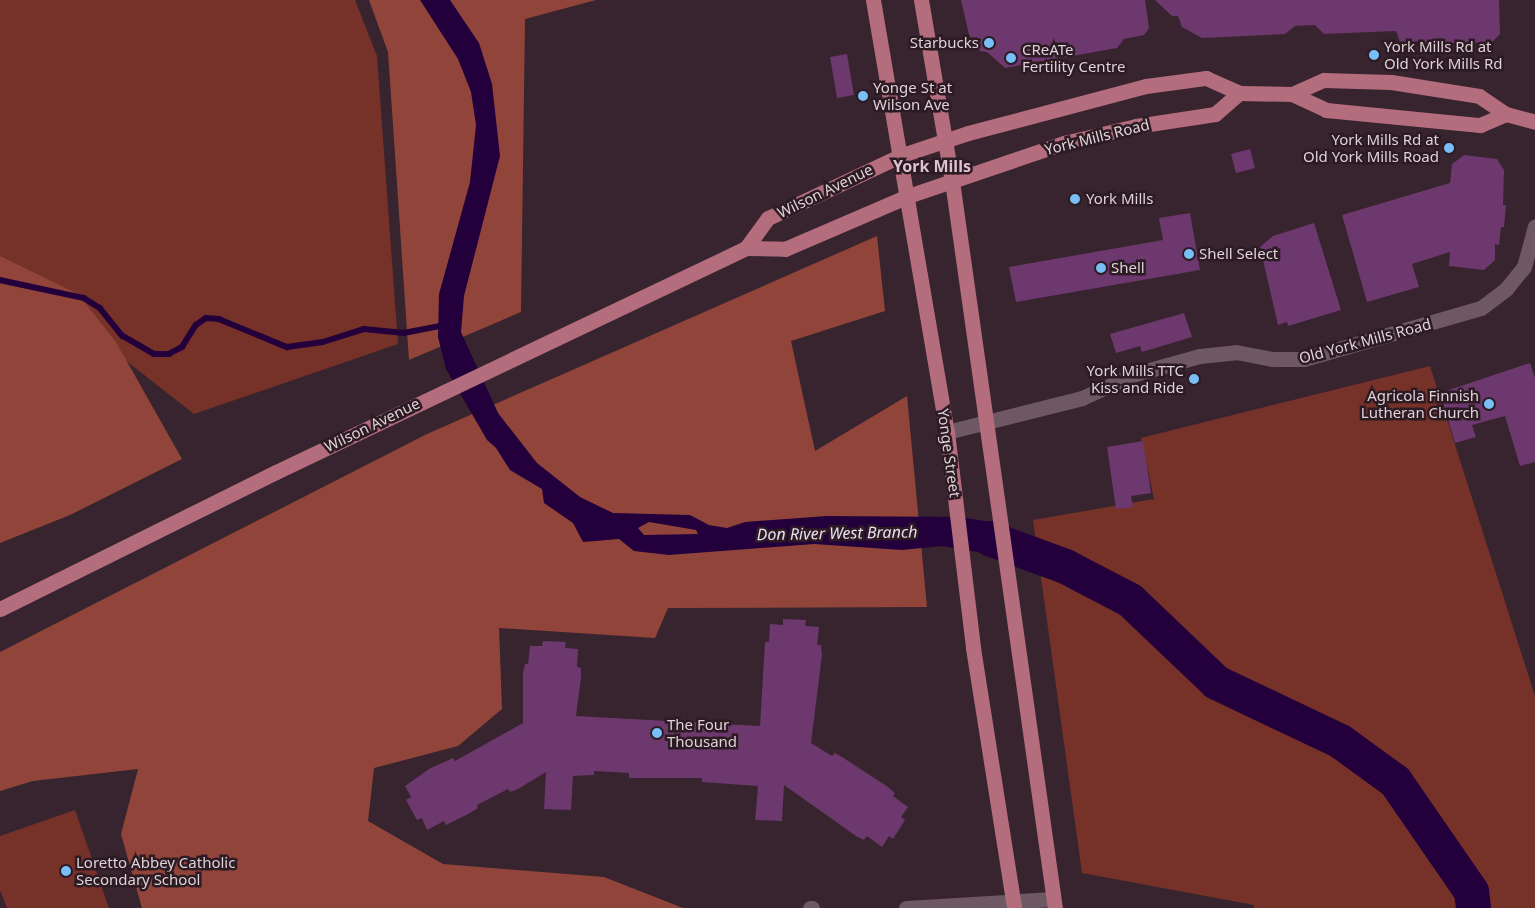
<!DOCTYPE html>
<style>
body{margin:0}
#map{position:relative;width:1535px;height:908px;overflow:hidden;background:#37242e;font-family:"Noto Sans",sans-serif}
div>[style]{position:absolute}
.green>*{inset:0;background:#763128}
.forest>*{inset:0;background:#91453a}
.water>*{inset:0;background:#23003b}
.stream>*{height:5.5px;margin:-2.75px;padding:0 2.75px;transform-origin:2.75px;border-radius:2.75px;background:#23003b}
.river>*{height:35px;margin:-17.5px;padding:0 17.5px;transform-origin:17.5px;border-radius:17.5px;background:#23003b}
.building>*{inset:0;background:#6c386d}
.minor>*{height:15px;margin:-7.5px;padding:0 7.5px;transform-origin:7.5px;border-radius:7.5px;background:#6e5863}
.major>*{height:15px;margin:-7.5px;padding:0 7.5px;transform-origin:7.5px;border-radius:7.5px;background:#b46d7d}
.dots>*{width:14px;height:14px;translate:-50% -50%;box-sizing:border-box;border:2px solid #2d1b24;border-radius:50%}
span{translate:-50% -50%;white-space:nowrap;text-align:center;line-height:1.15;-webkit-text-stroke:5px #2d1b24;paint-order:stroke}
.poi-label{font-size:15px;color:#dfd2d8}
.right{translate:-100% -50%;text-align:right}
.left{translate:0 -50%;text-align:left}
.street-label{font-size:15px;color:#dfd2d8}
.neighbourhood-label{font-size:16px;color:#ddc3cf;font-weight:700}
.water-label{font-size:16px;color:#e8dff2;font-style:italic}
</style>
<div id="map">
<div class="green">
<i style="clip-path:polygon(0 0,355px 0,377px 56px,398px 344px,194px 414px,0 262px)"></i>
<i style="clip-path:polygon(1430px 366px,1535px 696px,1535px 908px,1254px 908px,1254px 905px,1082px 873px,1033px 520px,1154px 499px,1141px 438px)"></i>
<i style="clip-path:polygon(75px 810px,109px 908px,7px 908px,0 890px,0 836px)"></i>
</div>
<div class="forest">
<i style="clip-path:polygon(369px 0,596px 0,525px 19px,521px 312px,409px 360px,388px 52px)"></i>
<i style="clip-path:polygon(877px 236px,885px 311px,791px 341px,815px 451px,907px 396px,927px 607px,668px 608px,655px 638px,499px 628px,502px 709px,458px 746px,374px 768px,368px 821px,443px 864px,604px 877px,683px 908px,142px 908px,121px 834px,138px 769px,33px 781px,0 791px,0 652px,427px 434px)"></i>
<i style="clip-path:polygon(0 256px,78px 294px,116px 342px,182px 459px,70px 515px,0 543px)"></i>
</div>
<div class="water">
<i style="clip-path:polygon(evenodd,420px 0,450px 0,479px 43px,492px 84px,500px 156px,464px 296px,461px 332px,498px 413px,537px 463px,580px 497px,613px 513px,690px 515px,709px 525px,727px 528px,745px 522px,827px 516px,961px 517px,995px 523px,1034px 555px,995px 555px,942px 546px,902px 550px,814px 544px,669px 555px,634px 551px,619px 539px,583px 542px,573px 523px,544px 503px,542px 489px,510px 470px,496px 448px,487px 440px,446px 369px,438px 337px,439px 294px,470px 182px,476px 125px,471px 92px,458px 59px,420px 0,649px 522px,696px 530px,698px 534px,644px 535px,638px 528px,649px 522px)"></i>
</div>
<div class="stream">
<i style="left:0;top:280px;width:86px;rotate:12.1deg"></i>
<i style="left:84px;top:298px;width:19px;rotate:32deg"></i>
<i style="left:100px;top:308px;width:36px;rotate:51deg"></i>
<i style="left:123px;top:336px;width:36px;rotate:30deg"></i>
<i style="left:154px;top:354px;width:15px"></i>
<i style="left:169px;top:354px;width:15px;rotate:-28deg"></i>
<i style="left:182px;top:347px;width:26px;rotate:-58deg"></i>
<i style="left:196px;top:325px;width:12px;rotate:-35deg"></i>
<i style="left:206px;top:318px;width:13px;rotate:4deg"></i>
<i style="left:219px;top:319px;width:74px;rotate:22.4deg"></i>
<i style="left:287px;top:347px;width:36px;rotate:-8deg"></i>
<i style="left:323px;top:342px;width:43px;rotate:-17.6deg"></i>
<i style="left:364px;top:329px;width:40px;rotate:5.7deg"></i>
<i style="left:404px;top:333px;width:42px;rotate:-11deg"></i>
</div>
<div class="river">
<i style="left:989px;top:538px;width:81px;rotate:20.2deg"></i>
<i style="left:1065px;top:566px;width:73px;rotate:27.6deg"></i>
<i style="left:1130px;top:600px;width:119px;rotate:43.6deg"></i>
<i style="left:1216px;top:682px;width:137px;rotate:25.4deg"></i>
<i style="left:1340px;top:741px;width:68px;rotate:36deg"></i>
<i style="left:1395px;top:781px;width:134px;rotate:55.4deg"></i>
<i style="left:1471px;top:891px;width:17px;rotate:83deg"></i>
</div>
<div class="building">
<i style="clip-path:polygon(961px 0,1145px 0,1149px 28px,1144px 35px,1124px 39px,1117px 48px,1005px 68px,987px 52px,980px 51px,969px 35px)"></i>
<i style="clip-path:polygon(1155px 0,1499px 0,1500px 34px,1492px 42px,1406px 45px,1400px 42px,1396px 31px,1324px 34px,1315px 25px,1295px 26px,1285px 34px,1202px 38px,1182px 27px,1178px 16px,1172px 16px)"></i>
<i style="clip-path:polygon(847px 54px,854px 95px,837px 98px,830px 57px)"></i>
<i style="clip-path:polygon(1250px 149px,1255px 168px,1236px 173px,1231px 154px)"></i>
<i style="clip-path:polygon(1464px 155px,1497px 159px,1504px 170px,1503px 205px,1506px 205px,1504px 227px,1501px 227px,1499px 245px,1495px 244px,1495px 260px,1484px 270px,1449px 266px,1450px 252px,1412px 264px,1419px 287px,1367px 302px,1342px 215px,1450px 183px,1452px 164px)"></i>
<i style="clip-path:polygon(1190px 213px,1200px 270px,1016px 302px,1009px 267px,1163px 240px,1159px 218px)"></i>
<i style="clip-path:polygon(1314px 223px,1341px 310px,1288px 326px,1287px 322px,1278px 325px,1260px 247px,1273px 236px)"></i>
<i style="clip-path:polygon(1184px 313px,1192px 337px,1142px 352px,1140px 346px,1116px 353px,1110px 334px)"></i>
<i style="clip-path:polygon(1530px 363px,1535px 378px,1535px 462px,1520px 466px,1505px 416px,1472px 425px,1476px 437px,1455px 443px,1440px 393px)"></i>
<i style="clip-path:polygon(1143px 441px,1151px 493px,1131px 496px,1133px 507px,1116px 509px,1107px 447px)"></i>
<i style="clip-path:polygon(783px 619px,806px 620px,805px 626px,819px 627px,817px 645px,821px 645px,822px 655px,811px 743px,832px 756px,835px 753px,842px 757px,888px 787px,895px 793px,893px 796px,908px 807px,901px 817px,905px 820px,893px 839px,889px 836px,882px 847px,867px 836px,864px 840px,856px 836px,784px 785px,782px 821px,755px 820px,758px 786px,702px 782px,702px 778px,629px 778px,629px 773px,594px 771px,594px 775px,573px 776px,571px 810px,544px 809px,546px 772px,518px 789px,510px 792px,508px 789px,477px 805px,478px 808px,470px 813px,446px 825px,444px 821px,427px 830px,422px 818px,417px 820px,406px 800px,411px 797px,405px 786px,429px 769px,453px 758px,455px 761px,523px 723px,523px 673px,525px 664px,528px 664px,530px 646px,542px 646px,543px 641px,566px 642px,565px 648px,578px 649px,577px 667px,581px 668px,581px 678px,576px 716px,760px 726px,765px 642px,769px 642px,770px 624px,783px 625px)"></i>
</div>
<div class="minor">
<i style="left:947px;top:432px;width:139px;rotate:-14.1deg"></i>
<i style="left:1082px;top:398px;width:58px;rotate:-24.4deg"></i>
<i style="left:1135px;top:374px;width:67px;rotate:-15.5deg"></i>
<i style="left:1200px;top:356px;width:36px;rotate:-6deg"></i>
<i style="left:1236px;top:352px;width:38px;rotate:11deg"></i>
<i style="left:1273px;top:359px;width:31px"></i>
<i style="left:1304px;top:359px;width:184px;rotate:-16.1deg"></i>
<i style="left:1481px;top:308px;width:31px;rotate:-37deg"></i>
<i style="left:1506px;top:289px;width:28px;rotate:-51deg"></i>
<i style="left:1524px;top:267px;width:42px;rotate:-75deg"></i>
<i style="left:810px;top:908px;width:2px"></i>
<i style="left:906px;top:908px;width:147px;rotate:-3.5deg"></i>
</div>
<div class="major">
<i style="left:873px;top:0;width:438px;rotate:80.3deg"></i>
<i style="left:947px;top:432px;width:218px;rotate:83.1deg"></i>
<i style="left:973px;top:648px;width:263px;rotate:81deg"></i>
<i style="left:921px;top:0;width:184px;rotate:80.3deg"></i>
<i style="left:952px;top:181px;width:734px;rotate:81.94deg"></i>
<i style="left:1292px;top:94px;width:38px;rotate:25deg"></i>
<i style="left:1326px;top:110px;width:155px;rotate:5.6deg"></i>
<i style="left:1480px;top:125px;width:28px;rotate:-23deg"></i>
<i style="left:746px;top:248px;width:37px;rotate:-54deg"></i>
<i style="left:768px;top:218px;width:148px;rotate:-25.2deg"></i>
<i style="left:902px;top:155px;width:70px;rotate:-18.4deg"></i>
<i style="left:968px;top:133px;width:184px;rotate:-14.8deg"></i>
<i style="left:1146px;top:86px;width:61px;rotate:-7.6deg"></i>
<i style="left:1206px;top:78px;width:36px;rotate:24deg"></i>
<i style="left:1239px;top:93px;width:53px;rotate:1.1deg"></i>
<i style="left:1292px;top:94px;width:35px;rotate:-24deg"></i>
<i style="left:1324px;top:80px;width:67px;rotate:1.7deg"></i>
<i style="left:1391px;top:82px;width:89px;rotate:9deg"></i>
<i style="left:1479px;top:96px;width:32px;rotate:34deg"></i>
<i style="left:1506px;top:114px;width:30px;rotate:15deg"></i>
<i style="left:0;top:609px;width:308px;rotate:-26.4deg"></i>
<i style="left:276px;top:472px;width:521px;rotate:-25.48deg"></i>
<i style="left:746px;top:248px;width:39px;rotate:1deg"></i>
<i style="left:785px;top:249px;width:134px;rotate:-23.3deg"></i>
<i style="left:908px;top:196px;width:165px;rotate:-18.8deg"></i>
<i style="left:1064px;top:143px;width:74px;rotate:-13.3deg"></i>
<i style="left:1136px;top:126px;width:80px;rotate:-8.6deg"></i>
<i style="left:1215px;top:114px;width:32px;rotate:-41deg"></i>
</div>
<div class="dots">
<i style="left:989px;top:43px;background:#78bff7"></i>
<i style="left:1374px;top:55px;background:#78bff7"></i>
<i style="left:1011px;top:58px;background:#78bff7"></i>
<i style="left:863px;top:96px;background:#78bff7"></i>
<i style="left:1449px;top:148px;background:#78bff7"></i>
<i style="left:1075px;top:199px;background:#78bff7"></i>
<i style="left:1189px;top:254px;background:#78bff7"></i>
<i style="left:1101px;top:268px;background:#78bff7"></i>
<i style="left:1194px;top:379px;background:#78bff7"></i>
<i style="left:1489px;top:404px;background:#78bff7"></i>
<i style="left:657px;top:733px;background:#78bff7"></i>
<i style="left:66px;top:871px;background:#78bff7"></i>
</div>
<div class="poi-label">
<span class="right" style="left:979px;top:43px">Starbucks</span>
<span class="left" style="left:1384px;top:55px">York Mills Rd at<br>Old York Mills Rd</span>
<span class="left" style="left:1022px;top:58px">CReATe<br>Fertility Centre</span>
<span class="left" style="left:873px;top:96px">Yonge St at<br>Wilson Ave</span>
<span class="right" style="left:1439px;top:148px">York Mills Rd at<br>Old York Mills Road</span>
<span class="left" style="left:1086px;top:199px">York Mills</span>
<span class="left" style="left:1199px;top:254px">Shell Select</span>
<span class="left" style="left:1111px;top:268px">Shell</span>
<span class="right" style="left:1184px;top:379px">York Mills TTC<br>Kiss and Ride</span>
<span class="right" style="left:1479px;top:404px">Agricola Finnish<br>Lutheran Church</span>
<span class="left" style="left:667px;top:733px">The Four<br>Thousand</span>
<span class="left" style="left:76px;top:871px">Loretto Abbey Catholic<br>Secondary School</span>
</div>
<div class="street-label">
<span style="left:1097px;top:137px;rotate:-14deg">York Mills Road</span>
<span style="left:825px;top:191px;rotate:-26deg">Wilson Avenue</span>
<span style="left:1365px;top:341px;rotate:-15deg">Old York Mills Road</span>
<span style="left:372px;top:425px;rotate:-26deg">Wilson Avenue</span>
<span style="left:949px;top:453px;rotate:82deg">Yonge Street</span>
</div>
<div class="neighbourhood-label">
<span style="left:932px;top:166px">York Mills</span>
</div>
<div class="water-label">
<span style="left:837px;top:533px;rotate:-1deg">Don River West Branch</span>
</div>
</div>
